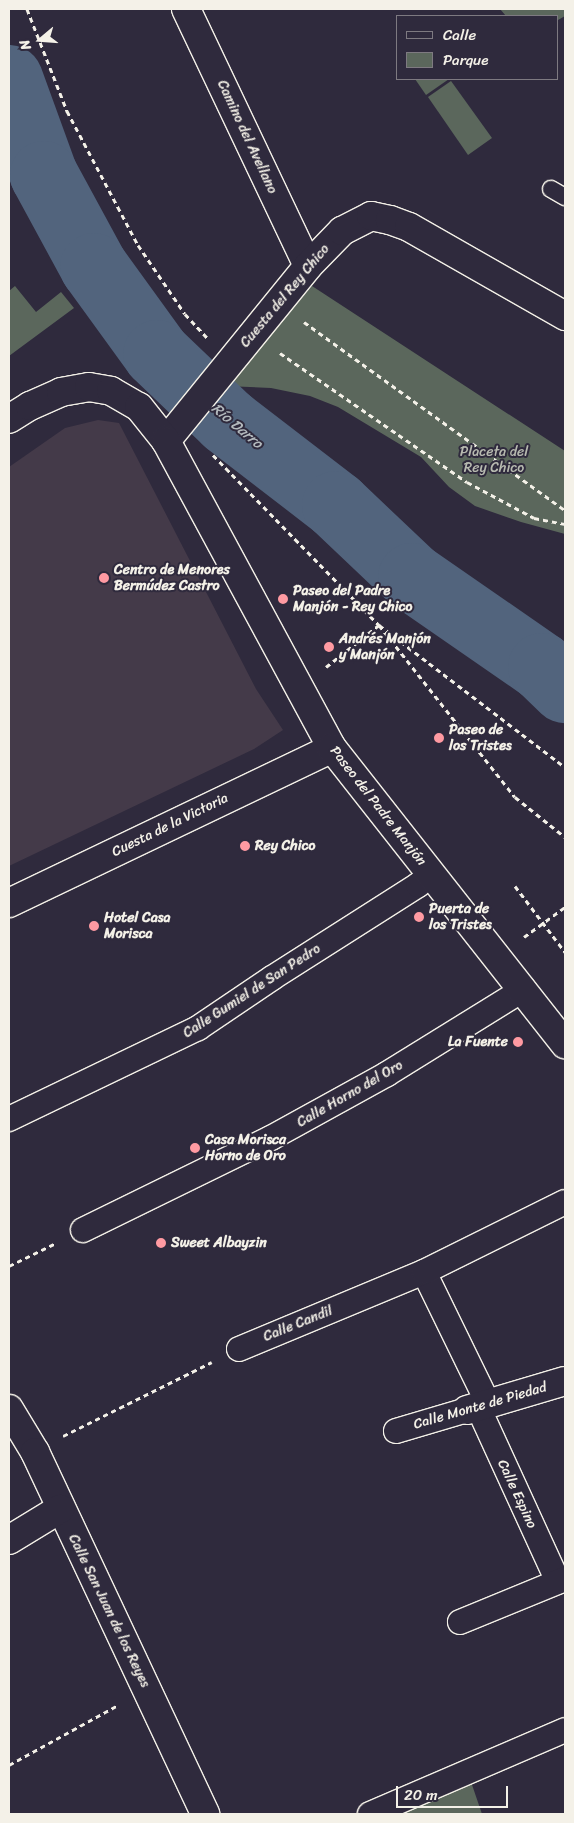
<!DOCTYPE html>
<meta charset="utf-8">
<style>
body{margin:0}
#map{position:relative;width:574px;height:1823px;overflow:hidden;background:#2f2a3d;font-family:Sriracha,sans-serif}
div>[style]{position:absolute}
.built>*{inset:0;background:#443a49}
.green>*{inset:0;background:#5b675c}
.river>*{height:68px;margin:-34px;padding:0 34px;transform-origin:34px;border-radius:34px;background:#52647d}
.path>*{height:3px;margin-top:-1.5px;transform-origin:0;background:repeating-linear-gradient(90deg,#f4f1e8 0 5px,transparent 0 9px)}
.roads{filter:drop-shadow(1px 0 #f4f1e8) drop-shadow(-1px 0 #f4f1e8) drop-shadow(0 1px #f4f1e8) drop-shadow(0 -1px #f4f1e8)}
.service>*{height:16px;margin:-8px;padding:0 8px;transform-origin:8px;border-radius:8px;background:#2f2a3d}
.pedestrian>*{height:24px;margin:-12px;padding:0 12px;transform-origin:12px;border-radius:12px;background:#2f2a3d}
.minor>*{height:28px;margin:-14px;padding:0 14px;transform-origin:14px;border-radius:14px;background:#2f2a3d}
.tertiary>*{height:28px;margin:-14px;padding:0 14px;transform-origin:14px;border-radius:14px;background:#2f2a3d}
.dots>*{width:14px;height:14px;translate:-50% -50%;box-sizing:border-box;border:2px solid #2f2a3d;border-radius:50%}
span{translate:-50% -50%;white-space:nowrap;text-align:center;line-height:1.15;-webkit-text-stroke:4px #2f2a3d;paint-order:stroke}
.street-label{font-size:14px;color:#f4f1e8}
.park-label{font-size:14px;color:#b7bab0}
.poi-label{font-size:14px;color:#f4f1e8;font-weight:700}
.left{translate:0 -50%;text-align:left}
.right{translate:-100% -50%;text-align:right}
.water-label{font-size:15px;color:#b3b9bd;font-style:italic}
.frame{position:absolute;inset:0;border:10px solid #f4f1e8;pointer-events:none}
.legend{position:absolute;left:396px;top:15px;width:162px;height:65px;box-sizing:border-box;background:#2f2a3d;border:1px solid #7e7a81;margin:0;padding:6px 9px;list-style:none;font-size:15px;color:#f4f1e8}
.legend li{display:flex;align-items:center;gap:10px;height:25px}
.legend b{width:25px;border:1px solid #7e7a81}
.north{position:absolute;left:15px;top:15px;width:50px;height:50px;-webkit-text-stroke:4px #2f2a3d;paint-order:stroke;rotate:252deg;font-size:14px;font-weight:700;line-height:20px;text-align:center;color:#f4f1e8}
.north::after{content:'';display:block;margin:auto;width:18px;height:22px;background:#f4f1e8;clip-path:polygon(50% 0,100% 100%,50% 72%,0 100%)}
.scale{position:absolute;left:396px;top:1786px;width:112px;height:22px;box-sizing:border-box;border:2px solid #f4f1e8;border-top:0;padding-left:6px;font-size:15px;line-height:18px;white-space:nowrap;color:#f4f1e8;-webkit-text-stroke:4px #2f2a3d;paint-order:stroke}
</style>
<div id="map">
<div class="built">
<i style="clip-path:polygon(98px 420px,119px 423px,256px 689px,283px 730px,254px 749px,9px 866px,9px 467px,65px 428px)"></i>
</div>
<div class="green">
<i style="clip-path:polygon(500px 9px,565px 9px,565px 16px,558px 20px,558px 16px,506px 16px)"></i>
<i style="clip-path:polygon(415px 79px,449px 79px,426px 95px)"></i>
<i style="clip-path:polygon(451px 81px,492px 138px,468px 155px,428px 97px)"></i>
<i style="clip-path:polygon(15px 286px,36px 312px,61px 292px,74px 308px,9px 356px,9px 291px)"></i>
<i style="clip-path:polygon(312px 286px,565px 451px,565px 534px,521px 522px,475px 506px,449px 487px,421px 457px,338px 407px,310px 396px,271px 388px,225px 386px)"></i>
<i style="clip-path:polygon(469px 1776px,482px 1814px,380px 1814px)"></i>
</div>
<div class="river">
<i style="left:9px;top:79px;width:102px;rotate:70deg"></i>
<i style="left:44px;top:175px;width:105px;rotate:61.5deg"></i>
<i style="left:94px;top:267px;width:107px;rotate:54.1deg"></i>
<i style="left:157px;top:354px;width:97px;rotate:43.7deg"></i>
<i style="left:227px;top:421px;width:138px;rotate:37.6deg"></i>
<i style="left:336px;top:505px;width:105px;rotate:43.5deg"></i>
<i style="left:412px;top:577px;width:158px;rotate:34.7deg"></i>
<i style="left:542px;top:667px;width:32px;rotate:44deg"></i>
</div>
<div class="path">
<i style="left:27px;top:9px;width:110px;rotate:68.6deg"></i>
<i style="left:67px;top:111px;width:152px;rotate:62.1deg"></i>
<i style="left:138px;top:245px;width:83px;rotate:55.7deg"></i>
<i style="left:185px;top:314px;width:33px;rotate:47deg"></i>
<i style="left:304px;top:322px;width:322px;rotate:35.8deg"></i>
<i style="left:280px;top:353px;width:227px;rotate:34.6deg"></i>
<i style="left:467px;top:482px;width:76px;rotate:28.2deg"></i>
<i style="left:534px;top:518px;width:32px;rotate:11deg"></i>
<i style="left:213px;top:455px;width:238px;rotate:45.7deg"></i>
<i style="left:379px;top:625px;width:234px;rotate:37.4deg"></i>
<i style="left:326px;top:667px;width:68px;rotate:-38.4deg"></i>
<i style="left:379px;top:625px;width:219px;rotate:51.7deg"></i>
<i style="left:515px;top:797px;width:64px;rotate:38.7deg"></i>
<i style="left:515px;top:886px;width:83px;rotate:52.9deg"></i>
<i style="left:524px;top:937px;width:51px;rotate:-36.2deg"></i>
<i style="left:9px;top:1266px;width:52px;rotate:-26.1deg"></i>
<i style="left:63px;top:1436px;width:166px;rotate:-26.4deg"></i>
<i style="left:9px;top:1765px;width:124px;rotate:-28.8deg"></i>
</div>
<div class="roads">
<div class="service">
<i style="left:551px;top:189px;width:16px;rotate:30deg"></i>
</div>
<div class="pedestrian">
<i style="left:9px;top:1119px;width:210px;rotate:-25.7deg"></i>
<i style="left:198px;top:1028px;width:89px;rotate:-34deg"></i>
<i style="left:272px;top:978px;width:173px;rotate:-32.5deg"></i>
<i style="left:418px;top:885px;width:18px;rotate:-38deg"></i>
<i style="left:83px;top:1230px;width:209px;rotate:-26.1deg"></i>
<i style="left:271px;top:1138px;width:132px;rotate:-28.9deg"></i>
<i style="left:387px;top:1074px;width:161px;rotate:-31.8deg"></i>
<i style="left:424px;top:1272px;width:146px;rotate:64deg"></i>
<i style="left:239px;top:1349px;width:200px;rotate:-22.6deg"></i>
<i style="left:424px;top:1272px;width:157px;rotate:-26.4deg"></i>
<i style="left:478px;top:1407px;width:192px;rotate:65.4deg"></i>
<i style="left:396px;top:1431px;width:74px;rotate:-16.5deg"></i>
<i style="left:460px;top:1622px;width:113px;rotate:-22.3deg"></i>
<i style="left:370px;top:1814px;width:212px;rotate:-23.3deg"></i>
</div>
<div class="minor">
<i style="left:186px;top:9px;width:284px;rotate:64.6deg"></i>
<i style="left:166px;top:441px;width:225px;rotate:-50.9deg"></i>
<i style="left:308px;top:266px;width:49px;rotate:-45.8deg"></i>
<i style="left:342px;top:231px;width:33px;rotate:-27deg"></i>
<i style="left:371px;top:216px;width:19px;rotate:12deg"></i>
<i style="left:390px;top:220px;width:20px;rotate:20deg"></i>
<i style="left:409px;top:227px;width:180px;rotate:29.7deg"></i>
<i style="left:9px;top:903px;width:358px;rotate:-25.6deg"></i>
<i style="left:9px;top:1409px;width:50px;rotate:58.8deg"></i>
<i style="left:35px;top:1452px;width:400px;rotate:64.8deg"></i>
<i style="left:467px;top:1410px;width:102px;rotate:-16.5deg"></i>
<i style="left:9px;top:1540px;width:60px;rotate:-31.3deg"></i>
</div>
<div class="tertiary">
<i style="left:9px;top:419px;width:25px;rotate:-32deg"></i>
<i style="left:30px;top:406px;width:34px;rotate:-24deg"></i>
<i style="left:61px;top:392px;width:28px;rotate:-10deg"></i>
<i style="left:89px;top:387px;width:22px;rotate:10deg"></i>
<i style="left:111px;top:391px;width:32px;rotate:30deg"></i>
<i style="left:139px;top:407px;width:43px;rotate:51.5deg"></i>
<i style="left:166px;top:441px;width:349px;rotate:61.6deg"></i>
<i style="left:332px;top:748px;width:377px;rotate:51.8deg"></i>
</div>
</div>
<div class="dots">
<i style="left:104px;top:578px;background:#ff9aa2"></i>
<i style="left:283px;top:599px;background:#ff9aa2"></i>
<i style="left:329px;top:647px;background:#ff9aa2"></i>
<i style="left:439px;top:738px;background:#ff9aa2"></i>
<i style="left:245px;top:846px;background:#ff9aa2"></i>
<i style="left:419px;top:917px;background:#ff9aa2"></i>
<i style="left:94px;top:926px;background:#ff9aa2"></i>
<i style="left:518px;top:1042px;background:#ff9aa2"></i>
<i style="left:195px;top:1148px;background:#ff9aa2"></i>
<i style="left:161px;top:1243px;background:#ff9aa2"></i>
</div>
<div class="street-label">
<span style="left:247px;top:137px;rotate:65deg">Camino del Avellano</span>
<span style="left:285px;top:296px;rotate:-50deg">Cuesta del Rey Chico</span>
<span style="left:378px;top:806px;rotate:52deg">Paseo del Padre Manjón</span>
<span style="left:170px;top:825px;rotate:-26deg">Cuesta de la Victoria</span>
<span style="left:252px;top:991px;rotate:-33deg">Calle Gumiel de San Pedro</span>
<span style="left:350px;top:1094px;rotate:-30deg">Calle Horno del Oro</span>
<span style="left:298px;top:1324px;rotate:-22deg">Calle Candil</span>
<span style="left:480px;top:1406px;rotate:-16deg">Calle Monte de Piedad</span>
<span style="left:517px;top:1494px;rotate:65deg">Calle Espino</span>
<span style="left:109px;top:1611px;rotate:64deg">Calle San Juan de los Reyes</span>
</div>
<div class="park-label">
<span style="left:494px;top:460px">Placeta del<br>Rey Chico</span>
</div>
<div class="poi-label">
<span class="left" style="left:114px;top:578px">Centro de Menores<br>Bermúdez Castro</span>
<span class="left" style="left:293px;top:599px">Paseo del Padre<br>Manjón - Rey Chico</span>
<span class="left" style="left:339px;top:647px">Andrés Manjón<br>y Manjón</span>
<span class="left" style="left:449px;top:738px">Paseo de<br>los Tristes</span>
<span class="left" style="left:255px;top:846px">Rey Chico</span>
<span class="left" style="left:429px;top:917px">Puerta de<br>los Tristes</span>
<span class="left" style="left:104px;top:926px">Hotel Casa<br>Morisca</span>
<span class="right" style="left:508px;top:1042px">La Fuente</span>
<span class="left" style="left:205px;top:1148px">Casa Morisca<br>Horno de Oro</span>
<span class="left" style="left:171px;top:1243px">Sweet Albayzin</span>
</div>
<div class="water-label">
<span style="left:237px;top:426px;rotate:40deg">Río Darro</span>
</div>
<div class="frame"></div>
<ul class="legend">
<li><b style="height:6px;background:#2f2a3d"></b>Calle</li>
<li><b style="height:14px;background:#5b675c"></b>Parque</li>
</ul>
<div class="north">N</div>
<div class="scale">20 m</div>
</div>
